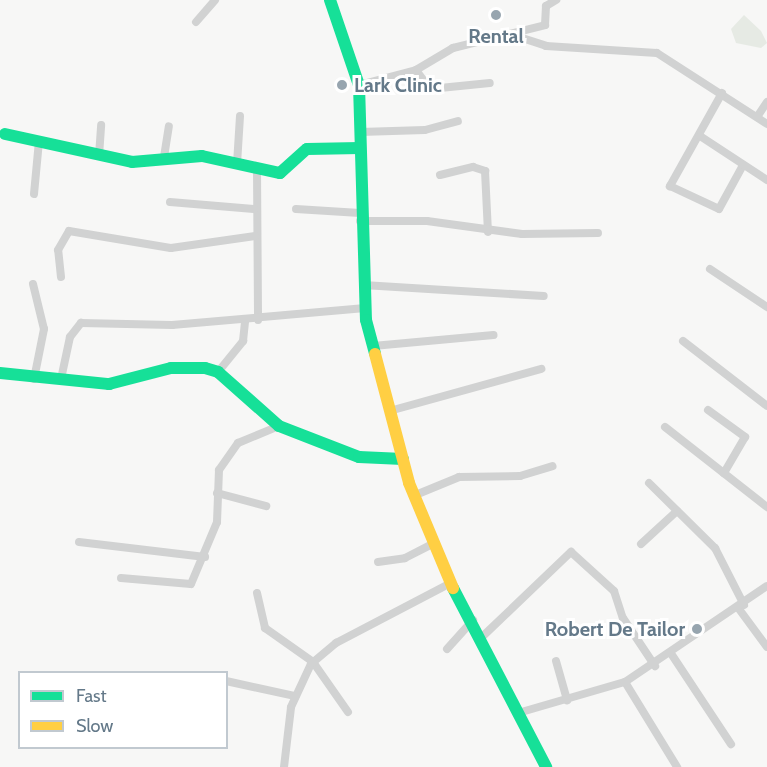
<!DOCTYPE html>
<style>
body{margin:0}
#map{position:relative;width:767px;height:767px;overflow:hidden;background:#f7f7f6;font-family:Cabin,sans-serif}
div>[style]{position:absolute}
.green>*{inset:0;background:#e6eae4}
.street>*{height:8px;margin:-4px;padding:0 4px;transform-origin:4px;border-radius:4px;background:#d1d2d2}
.fast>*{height:12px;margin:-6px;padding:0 6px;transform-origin:6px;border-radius:6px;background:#16e098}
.slow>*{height:12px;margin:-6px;padding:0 6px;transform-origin:6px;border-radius:6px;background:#ffcf43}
.dots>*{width:16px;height:16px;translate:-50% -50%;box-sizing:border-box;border:3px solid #fff;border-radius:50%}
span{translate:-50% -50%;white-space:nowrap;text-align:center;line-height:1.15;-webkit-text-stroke:6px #fff;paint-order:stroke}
.poi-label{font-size:20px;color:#647989;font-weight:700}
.left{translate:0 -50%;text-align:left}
.right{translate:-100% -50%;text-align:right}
.legend{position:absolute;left:18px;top:671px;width:210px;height:78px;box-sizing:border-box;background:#fff;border:2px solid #c1c9d0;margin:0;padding:8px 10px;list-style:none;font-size:18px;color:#647989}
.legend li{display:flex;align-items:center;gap:12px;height:30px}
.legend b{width:30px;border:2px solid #c1c9d0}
</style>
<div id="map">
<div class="green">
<i style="clip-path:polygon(744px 15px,761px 31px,767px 43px,761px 48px,736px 43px,731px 29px)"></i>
</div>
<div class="street">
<i style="left:196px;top:22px;width:29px;rotate:-49deg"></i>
<i style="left:516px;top:36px;width:32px;rotate:18deg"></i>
<i style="left:546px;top:46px;width:111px;rotate:3.6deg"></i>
<i style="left:657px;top:53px;width:131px;rotate:32.8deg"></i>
<i style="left:416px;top:70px;width:24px;rotate:54deg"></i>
<i style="left:430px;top:89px;width:60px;rotate:-5.7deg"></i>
<i style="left:359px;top:85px;width:59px;rotate:-14.7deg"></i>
<i style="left:416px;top:70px;width:43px;rotate:-30.7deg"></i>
<i style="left:453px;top:48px;width:95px;rotate:-14deg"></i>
<i style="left:545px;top:25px;width:19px;rotate:-87deg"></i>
<i style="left:546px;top:6px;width:12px;rotate:-31deg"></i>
<i style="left:722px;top:93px;width:107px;rotate:119.2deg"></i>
<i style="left:670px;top:186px;width:54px;rotate:25.1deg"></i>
<i style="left:719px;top:209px;width:48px;rotate:-61.3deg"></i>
<i style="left:757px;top:117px;width:18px;rotate:-56deg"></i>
<i style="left:360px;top:132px;width:65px;rotate:-1.8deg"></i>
<i style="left:425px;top:130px;width:34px;rotate:-15deg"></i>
<i style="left:700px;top:136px;width:80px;rotate:33.3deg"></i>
<i style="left:99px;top:156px;width:31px;rotate:-86deg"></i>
<i style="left:164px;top:157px;width:31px;rotate:-81deg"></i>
<i style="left:237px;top:164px;width:48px;rotate:-86.4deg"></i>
<i style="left:257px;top:170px;width:150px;rotate:89.6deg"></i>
<i style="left:440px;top:175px;width:34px;rotate:-14deg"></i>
<i style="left:473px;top:167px;width:13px;rotate:18deg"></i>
<i style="left:485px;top:171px;width:61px;rotate:87.2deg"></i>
<i style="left:34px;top:194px;width:53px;rotate:-84.6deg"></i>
<i style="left:170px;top:202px;width:84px;rotate:4.8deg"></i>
<i style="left:296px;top:209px;width:64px;rotate:3.6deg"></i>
<i style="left:360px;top:221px;width:67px"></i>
<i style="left:427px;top:221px;width:96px;rotate:7.8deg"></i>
<i style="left:522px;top:234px;width:76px;rotate:-0.8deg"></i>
<i style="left:710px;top:269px;width:69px;rotate:33.7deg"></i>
<i style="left:61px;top:277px;width:27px;rotate:-96deg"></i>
<i style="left:58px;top:250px;width:22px;rotate:-60deg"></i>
<i style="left:69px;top:231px;width:103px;rotate:9.5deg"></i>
<i style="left:171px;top:248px;width:85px;rotate:-8.1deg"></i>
<i style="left:33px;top:284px;width:46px;rotate:76.3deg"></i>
<i style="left:44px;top:329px;width:51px;rotate:101.3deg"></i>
<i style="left:363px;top:285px;width:181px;rotate:3.5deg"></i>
<i style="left:683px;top:341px;width:106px;rotate:37.7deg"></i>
<i style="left:373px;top:346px;width:121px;rotate:-5.2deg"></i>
<i style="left:218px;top:372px;width:40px;rotate:-51deg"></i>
<i style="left:243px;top:341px;width:20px;rotate:-84deg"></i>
<i style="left:61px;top:379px;width:43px;rotate:-77.9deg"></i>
<i style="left:70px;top:337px;width:18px;rotate:-52deg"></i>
<i style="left:81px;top:323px;width:91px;rotate:1.3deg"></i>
<i style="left:172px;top:325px;width:194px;rotate:-5deg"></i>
<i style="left:393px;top:410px;width:154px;rotate:-15.5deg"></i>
<i style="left:708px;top:410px;width:46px;rotate:36.1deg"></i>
<i style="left:745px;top:437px;width:42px;rotate:120.3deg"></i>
<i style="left:665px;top:427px;width:130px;rotate:38.1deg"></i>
<i style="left:649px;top:483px;width:93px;rotate:44.6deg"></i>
<i style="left:715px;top:548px;width:64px;rotate:63deg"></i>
<i style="left:217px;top:493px;width:51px;rotate:14.9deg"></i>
<i style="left:413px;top:496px;width:50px;rotate:-22.4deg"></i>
<i style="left:459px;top:477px;width:61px;rotate:-0.9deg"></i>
<i style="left:520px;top:476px;width:34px;rotate:-17deg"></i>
<i style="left:79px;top:542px;width:127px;rotate:6.8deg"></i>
<i style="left:641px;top:544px;width:49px;rotate:-42.5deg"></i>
<i style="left:378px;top:562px;width:27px;rotate:-8deg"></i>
<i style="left:405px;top:558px;width:31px;rotate:-27deg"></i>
<i style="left:121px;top:578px;width:70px;rotate:4.9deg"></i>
<i style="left:191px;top:584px;width:67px;rotate:-67.2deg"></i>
<i style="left:217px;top:522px;width:52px;rotate:-87.8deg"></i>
<i style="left:219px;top:470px;width:33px;rotate:-55deg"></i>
<i style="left:238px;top:443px;width:44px;rotate:-22.5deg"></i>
<i style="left:257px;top:593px;width:36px;rotate:77deg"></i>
<i style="left:265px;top:628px;width:59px;rotate:35.3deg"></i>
<i style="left:313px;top:662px;width:61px;rotate:55deg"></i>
<i style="left:739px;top:609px;width:47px;rotate:53.6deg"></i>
<i style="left:483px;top:636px;width:122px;rotate:-43.7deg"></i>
<i style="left:571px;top:552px;width:58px;rotate:42.2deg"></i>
<i style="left:614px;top:591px;width:28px;rotate:72deg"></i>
<i style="left:623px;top:618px;width:58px;rotate:56.3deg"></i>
<i style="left:447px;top:649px;width:39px;rotate:-48deg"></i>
<i style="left:672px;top:655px;width:107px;rotate:56.5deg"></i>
<i style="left:556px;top:661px;width:41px;rotate:74.2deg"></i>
<i style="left:226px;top:681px;width:71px;rotate:12.3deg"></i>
<i style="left:625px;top:682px;width:100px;rotate:58.5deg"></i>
<i style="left:518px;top:713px;width:111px;rotate:-16.2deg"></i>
<i style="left:625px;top:682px;width:171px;rotate:-34.1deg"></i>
<i style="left:284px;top:767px;width:60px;rotate:-83.3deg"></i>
<i style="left:291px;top:707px;width:47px;rotate:-65.1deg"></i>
<i style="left:311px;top:664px;width:33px;rotate:-40deg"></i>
<i style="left:336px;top:643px;width:130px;rotate:-27.6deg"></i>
</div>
<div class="fast">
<i style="left:330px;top:0;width:90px;rotate:71.2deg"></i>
<i style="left:359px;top:85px;width:235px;rotate:88.3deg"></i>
<i style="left:366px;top:320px;width:35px;rotate:75deg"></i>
<i style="left:5px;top:134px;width:130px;rotate:12.4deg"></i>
<i style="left:132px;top:162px;width:70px;rotate:-4.9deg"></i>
<i style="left:202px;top:156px;width:80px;rotate:12.3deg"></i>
<i style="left:280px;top:173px;width:36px;rotate:-42deg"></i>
<i style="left:307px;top:149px;width:53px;rotate:-1.1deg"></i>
<i style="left:0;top:373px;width:110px;rotate:5.8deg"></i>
<i style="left:109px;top:384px;width:64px;rotate:-14.5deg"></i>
<i style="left:171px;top:368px;width:34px"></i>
<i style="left:205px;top:368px;width:14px;rotate:17deg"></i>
<i style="left:218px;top:372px;width:81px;rotate:41.5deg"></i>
<i style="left:279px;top:426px;width:86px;rotate:21.2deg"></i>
<i style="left:359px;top:457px;width:44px;rotate:2.6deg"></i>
<i style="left:453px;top:588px;width:202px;rotate:62.5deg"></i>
</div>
<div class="slow">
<i style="left:375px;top:354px;width:133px;rotate:75.2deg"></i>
<i style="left:409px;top:483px;width:114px;rotate:67.3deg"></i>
</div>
<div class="dots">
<i style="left:496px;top:15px;background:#97a5af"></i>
<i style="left:342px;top:85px;background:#97a5af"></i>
<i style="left:697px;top:629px;background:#97a5af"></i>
</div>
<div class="poi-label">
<span style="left:496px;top:36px">Rental</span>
<span class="left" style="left:354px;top:85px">Lark Clinic</span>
<span class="right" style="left:685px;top:629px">Robert De Tailor</span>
</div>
<ul class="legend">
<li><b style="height:8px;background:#16e098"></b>Fast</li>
<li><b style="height:8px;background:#ffcf43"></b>Slow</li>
</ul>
</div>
